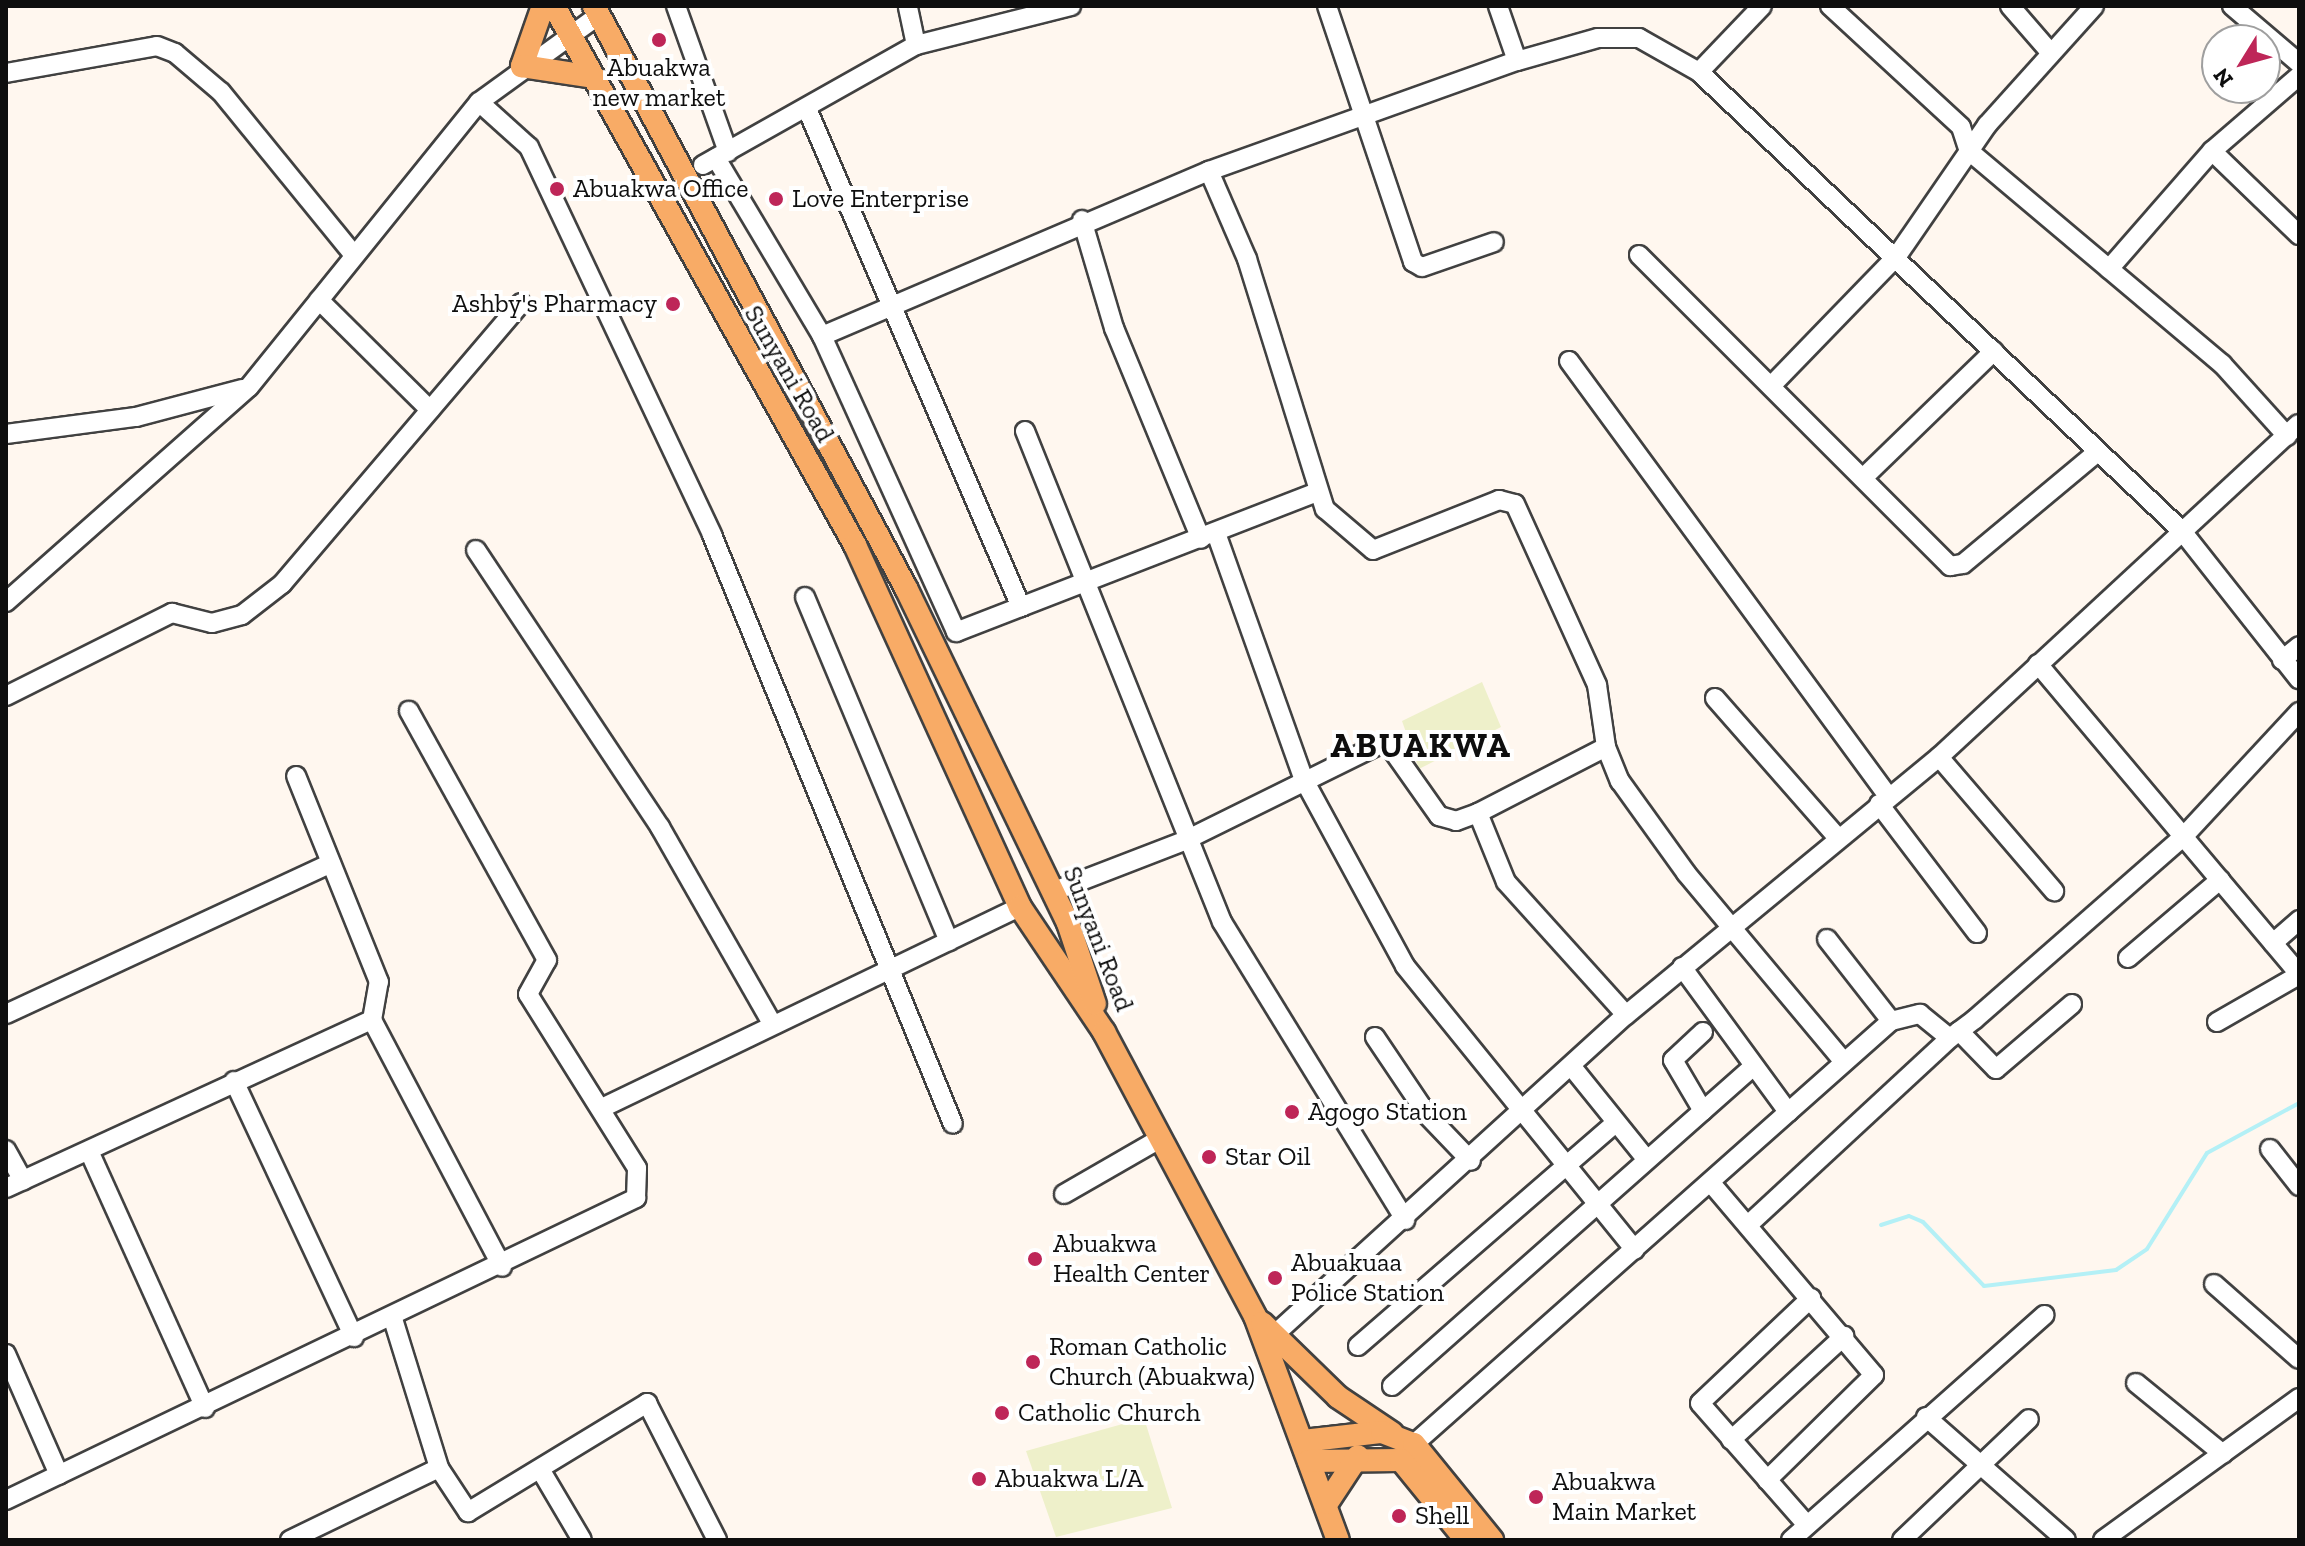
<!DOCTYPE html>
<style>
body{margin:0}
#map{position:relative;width:2305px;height:1546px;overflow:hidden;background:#fff7ef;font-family:"Zilla Slab",serif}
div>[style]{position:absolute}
.pitch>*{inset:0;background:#eef0ca}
.stream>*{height:4px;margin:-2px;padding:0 2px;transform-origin:2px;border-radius:2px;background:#b4f0f6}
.roads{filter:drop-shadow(2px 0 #414141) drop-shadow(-2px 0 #414141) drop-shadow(0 2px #414141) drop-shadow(0 -2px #414141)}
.minor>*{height:18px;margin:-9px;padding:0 9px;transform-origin:9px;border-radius:9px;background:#fff}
.major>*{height:22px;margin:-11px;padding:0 11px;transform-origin:11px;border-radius:11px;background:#f8ab66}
.dots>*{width:22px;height:22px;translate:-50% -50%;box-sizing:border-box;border:4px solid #fff;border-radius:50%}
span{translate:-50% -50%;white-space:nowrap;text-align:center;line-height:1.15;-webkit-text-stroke:8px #fff;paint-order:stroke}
.poi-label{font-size:26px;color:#0e0e0e}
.left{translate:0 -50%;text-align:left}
.right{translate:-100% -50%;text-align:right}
.street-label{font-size:26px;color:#0e0e0e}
.district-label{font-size:34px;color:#0e0e0e;font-weight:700;letter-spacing:2px}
.frame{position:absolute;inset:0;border:8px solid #0e0e0e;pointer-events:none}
.north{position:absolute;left:2201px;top:24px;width:80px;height:80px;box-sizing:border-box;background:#fff;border:2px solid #9f9f9f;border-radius:50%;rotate:233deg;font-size:22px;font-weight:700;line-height:32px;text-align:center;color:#0e0e0e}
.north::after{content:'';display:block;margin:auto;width:28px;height:36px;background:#be2658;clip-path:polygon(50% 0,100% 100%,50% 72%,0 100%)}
</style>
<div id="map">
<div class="pitch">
<i style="clip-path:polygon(1482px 682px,1501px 727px,1419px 769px,1402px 721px)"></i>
<i style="clip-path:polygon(1144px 1418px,1172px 1508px,1056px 1537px,1026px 1451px)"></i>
</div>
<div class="stream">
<i style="left:1881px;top:1225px;width:29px;rotate:-18deg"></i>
<i style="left:1909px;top:1216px;width:15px;rotate:23deg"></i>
<i style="left:1923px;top:1222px;width:88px;rotate:46.4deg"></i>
<i style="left:1984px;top:1286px;width:133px;rotate:-6.9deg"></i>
<i style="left:2116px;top:1270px;width:37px;rotate:-34deg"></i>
<i style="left:2147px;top:1249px;width:113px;rotate:-58deg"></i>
<i style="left:2207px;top:1153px;width:105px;rotate:-28.5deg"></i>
</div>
<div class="roads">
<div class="minor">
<i style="left:676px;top:6px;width:155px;rotate:70.4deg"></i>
<i style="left:1327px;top:6px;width:270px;rotate:71.4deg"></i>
<i style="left:1413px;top:262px;width:10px;rotate:29deg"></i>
<i style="left:1422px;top:267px;width:76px;rotate:-19.1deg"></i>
<i style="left:1498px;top:6px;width:58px;rotate:70.9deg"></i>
<i style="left:1830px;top:6px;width:178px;rotate:42.7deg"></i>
<i style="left:1961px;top:127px;width:25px;rotate:72deg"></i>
<i style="left:1969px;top:151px;width:331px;rotate:40.1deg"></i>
<i style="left:2222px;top:364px;width:97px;rotate:47.9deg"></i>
<i style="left:2010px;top:6px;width:61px;rotate:49deg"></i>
<i style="left:2232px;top:6px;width:88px;rotate:40.4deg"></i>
<i style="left:916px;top:45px;width:160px;rotate:-14.1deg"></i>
<i style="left:1699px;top:72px;width:91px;rotate:-46.3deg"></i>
<i style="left:6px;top:73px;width:153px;rotate:-10.1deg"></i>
<i style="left:157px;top:46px;width:19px;rotate:21deg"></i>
<i style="left:175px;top:53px;width:60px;rotate:40.3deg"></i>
<i style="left:221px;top:92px;width:209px;rotate:50.8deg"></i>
<i style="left:479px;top:102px;width:67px;rotate:42deg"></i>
<i style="left:529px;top:147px;width:429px;rotate:64.7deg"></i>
<i style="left:712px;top:535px;width:636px;rotate:67.75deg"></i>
<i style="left:808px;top:111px;width:540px;rotate:66.76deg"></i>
<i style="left:2212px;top:151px;width:121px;rotate:44deg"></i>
<i style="left:716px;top:158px;width:207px;rotate:59.2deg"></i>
<i style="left:822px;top:336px;width:325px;rotate:65.6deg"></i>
<i style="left:956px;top:632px;width:385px;rotate:-21.2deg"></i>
<i style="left:703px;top:165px;width:244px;rotate:-29.4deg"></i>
<i style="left:916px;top:45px;width:40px;rotate:-102deg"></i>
<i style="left:1209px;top:171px;width:96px;rotate:66.6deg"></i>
<i style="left:1247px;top:259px;width:262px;rotate:72.7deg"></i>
<i style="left:1325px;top:509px;width:63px;rotate:40.5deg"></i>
<i style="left:1373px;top:550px;width:136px;rotate:-21.6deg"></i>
<i style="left:1499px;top:500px;width:16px;rotate:14deg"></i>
<i style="left:1515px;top:504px;width:199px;rotate:65.6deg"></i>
<i style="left:1597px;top:685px;width:63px;rotate:81.7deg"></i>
<i style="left:1606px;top:747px;width:37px;rotate:68deg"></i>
<i style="left:1620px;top:781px;width:113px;rotate:54.3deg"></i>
<i style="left:1686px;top:873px;width:246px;rotate:50.1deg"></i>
<i style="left:1082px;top:220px;width:113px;rotate:73.5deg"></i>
<i style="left:1114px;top:328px;width:228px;rotate:67.6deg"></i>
<i style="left:1639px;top:255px;width:440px;rotate:45deg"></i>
<i style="left:1950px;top:566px;width:13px;rotate:-9deg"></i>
<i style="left:1963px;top:564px;width:173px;rotate:-39.8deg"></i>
<i style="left:2109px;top:269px;width:157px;rotate:-48.9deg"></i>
<i style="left:2212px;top:151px;width:115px;rotate:-40.8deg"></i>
<i style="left:319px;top:300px;width:156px;rotate:44.7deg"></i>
<i style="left:822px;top:336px;width:421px;rotate:-23.1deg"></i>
<i style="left:1209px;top:171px;width:327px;rotate:-19.7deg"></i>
<i style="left:1517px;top:61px;width:84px;rotate:-15.9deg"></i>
<i style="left:1598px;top:38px;width:41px"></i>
<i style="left:1639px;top:38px;width:69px;rotate:29.5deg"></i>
<i style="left:1699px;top:72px;width:666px;rotate:43.54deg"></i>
<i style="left:2182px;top:531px;width:189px;rotate:51.7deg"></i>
<i style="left:1569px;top:361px;width:539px;rotate:53.75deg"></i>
<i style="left:1771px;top:386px;width:181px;rotate:-45.9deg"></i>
<i style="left:1897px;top:256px;width:159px;rotate:-55.5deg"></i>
<i style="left:1987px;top:125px;width:160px;rotate:-48deg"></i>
<i style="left:1025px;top:431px;width:529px;rotate:68.14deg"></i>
<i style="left:1222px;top:922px;width:350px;rotate:58.4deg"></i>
<i style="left:6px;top:434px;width:131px;rotate:-7.5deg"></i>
<i style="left:136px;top:417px;width:110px;rotate:-14.8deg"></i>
<i style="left:1863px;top:478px;width:182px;rotate:-44.1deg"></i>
<i style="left:1216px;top:533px;width:260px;rotate:70.4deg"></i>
<i style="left:1303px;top:778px;width:214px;rotate:61.5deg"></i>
<i style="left:1405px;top:966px;width:365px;rotate:51deg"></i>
<i style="left:476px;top:550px;width:333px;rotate:56.4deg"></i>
<i style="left:660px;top:827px;width:226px;rotate:60.3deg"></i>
<i style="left:805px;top:597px;width:373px;rotate:67.3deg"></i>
<i style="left:6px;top:602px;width:324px;rotate:-41.5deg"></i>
<i style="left:249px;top:387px;width:366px;rotate:-51.1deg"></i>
<i style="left:479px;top:102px;width:147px;rotate:-35.9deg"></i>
<i style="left:2282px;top:660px;width:22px;rotate:-39deg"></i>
<i style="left:2038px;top:664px;width:405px;rotate:49.9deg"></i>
<i style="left:6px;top:696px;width:186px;rotate:-26.6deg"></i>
<i style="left:172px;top:613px;width:41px;rotate:14deg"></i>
<i style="left:212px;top:623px;width:31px;rotate:-15deg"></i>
<i style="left:242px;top:615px;width:51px;rotate:-37.8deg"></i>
<i style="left:282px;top:584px;width:369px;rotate:-49.6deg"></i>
<i style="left:1715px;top:698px;width:186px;rotate:48.7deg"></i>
<i style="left:1939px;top:757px;width:177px;rotate:49.4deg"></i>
<i style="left:1879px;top:804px;width:162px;rotate:52.8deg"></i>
<i style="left:1478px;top:813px;width:144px;rotate:-27.3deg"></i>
<i style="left:1052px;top:892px;width:142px;rotate:-21.1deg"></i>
<i style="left:1184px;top:841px;width:225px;rotate:-26.3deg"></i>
<i style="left:1386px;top:741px;width:92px;rotate:54.8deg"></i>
<i style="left:1439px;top:816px;width:18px;rotate:16deg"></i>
<i style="left:1456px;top:821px;width:23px;rotate:-20deg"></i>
<i style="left:1478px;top:813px;width:74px;rotate:67.9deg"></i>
<i style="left:1506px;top:882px;width:179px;rotate:47.9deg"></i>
<i style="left:1827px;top:939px;width:104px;rotate:52deg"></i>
<i style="left:2273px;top:943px;width:35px;rotate:-41deg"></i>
<i style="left:2128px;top:958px;width:121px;rotate:-40.3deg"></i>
<i style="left:1682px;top:967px;width:180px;rotate:53.8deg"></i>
<i style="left:6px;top:1014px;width:358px;rotate:-24.9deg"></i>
<i style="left:372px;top:1020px;width:279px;rotate:62.2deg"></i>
<i style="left:2217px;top:1022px;width:95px;rotate:-29.8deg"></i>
<i style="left:1959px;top:1031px;width:53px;rotate:45.8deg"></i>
<i style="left:1996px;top:1069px;width:100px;rotate:-40.5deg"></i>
<i style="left:1375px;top:1037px;width:95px;rotate:56.1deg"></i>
<i style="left:1428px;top:1116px;width:62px;rotate:46.3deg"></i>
<i style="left:1572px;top:1067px;width:119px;rotate:51.1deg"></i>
<i style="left:234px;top:1081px;width:283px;rotate:64.9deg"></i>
<i style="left:604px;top:1107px;width:462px;rotate:-25.7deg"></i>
<i style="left:1703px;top:1111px;width:59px;rotate:-120.5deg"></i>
<i style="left:1673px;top:1060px;width:41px;rotate:-43deg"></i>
<i style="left:2270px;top:1149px;width:47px;rotate:51.9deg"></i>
<i style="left:6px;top:1150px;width:35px;rotate:61deg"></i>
<i style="left:89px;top:1151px;width:282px;rotate:65.7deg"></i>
<i style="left:1711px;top:1183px;width:252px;rotate:49.7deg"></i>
<i style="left:1874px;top:1375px;width:150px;rotate:135.5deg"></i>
<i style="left:6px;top:1188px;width:403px;rotate:-24.7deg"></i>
<i style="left:372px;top:1020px;width:39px;rotate:-80deg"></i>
<i style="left:379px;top:982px;width:222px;rotate:-111.9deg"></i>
<i style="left:1064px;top:1194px;width:108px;rotate:-29.9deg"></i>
<i style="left:1748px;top:1225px;width:275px;rotate:-42.8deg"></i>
<i style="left:2214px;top:1284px;width:113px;rotate:41.4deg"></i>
<i style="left:393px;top:1319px;width:156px;rotate:72.8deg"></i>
<i style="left:439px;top:1468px;width:53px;rotate:56.6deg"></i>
<i style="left:468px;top:1512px;width:210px;rotate:-31.3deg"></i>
<i style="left:647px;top:1403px;width:154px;rotate:62.9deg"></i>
<i style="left:1274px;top:1335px;width:476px;rotate:-42.3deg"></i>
<i style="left:1626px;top:1015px;width:406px;rotate:-39.5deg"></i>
<i style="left:1939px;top:757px;width:490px;rotate:-42.8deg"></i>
<i style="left:1358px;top:1346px;width:339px;rotate:-40.9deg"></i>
<i style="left:6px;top:1354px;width:132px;rotate:66.3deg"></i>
<i style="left:2136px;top:1383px;width:112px;rotate:39.2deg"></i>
<i style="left:1392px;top:1386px;width:482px;rotate:-41.5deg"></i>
<i style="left:1926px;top:1417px;width:186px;rotate:41.3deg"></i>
<i style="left:1731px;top:1440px;width:154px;rotate:-42.6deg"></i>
<i style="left:1414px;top:1444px;width:638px;rotate:-41.57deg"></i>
<i style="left:1891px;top:1021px;width:30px;rotate:-14deg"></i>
<i style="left:1920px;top:1014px;width:38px;rotate:39deg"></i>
<i style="left:1950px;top:1038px;width:31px;rotate:-37deg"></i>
<i style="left:1975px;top:1019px;width:276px;rotate:-41.2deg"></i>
<i style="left:2183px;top:837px;width:171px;rotate:-47.1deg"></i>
<i style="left:540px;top:1469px;width:82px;rotate:59.4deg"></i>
<i style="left:6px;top:1500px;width:699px;rotate:-25.61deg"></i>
<i style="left:636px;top:1198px;width:30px;rotate:-88deg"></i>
<i style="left:637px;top:1168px;width:205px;rotate:-122.1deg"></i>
<i style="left:528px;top:994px;width:39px;rotate:-61deg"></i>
<i style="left:547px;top:960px;width:285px;rotate:-119deg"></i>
<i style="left:1807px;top:1525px;width:162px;rotate:-131.3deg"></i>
<i style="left:1700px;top:1403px;width:153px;rotate:-43.4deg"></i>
<i style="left:290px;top:1540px;width:165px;rotate:-25.8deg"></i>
<i style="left:1791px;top:1540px;width:339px;rotate:-41.6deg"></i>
<i style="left:1902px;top:1540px;width:175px;rotate:-43.6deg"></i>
<i style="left:2103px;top:1540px;width:242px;rotate:-35.9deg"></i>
</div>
<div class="major">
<i style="left:543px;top:6px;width:64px;rotate:109.3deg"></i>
<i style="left:522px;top:66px;width:67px;rotate:8.6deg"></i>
<i style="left:554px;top:6px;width:617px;rotate:60.82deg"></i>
<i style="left:855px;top:545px;width:398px;rotate:65.5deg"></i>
<i style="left:1020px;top:907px;width:151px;rotate:56.1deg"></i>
<i style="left:1104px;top:1032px;width:322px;rotate:62deg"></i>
<i style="left:1255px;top:1316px;width:239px;rotate:69.7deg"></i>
<i style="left:594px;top:6px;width:660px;rotate:61.81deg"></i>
<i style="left:906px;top:588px;width:372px;rotate:64.2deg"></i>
<i style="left:1068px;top:923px;width:85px;rotate:71.6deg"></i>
<i style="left:1262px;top:1323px;width:106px;rotate:44.2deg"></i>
<i style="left:1338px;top:1397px;width:65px;rotate:33.7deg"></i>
<i style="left:1303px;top:1441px;width:80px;rotate:-6.5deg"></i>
<i style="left:1382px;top:1432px;width:34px;rotate:21deg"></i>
<i style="left:1414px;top:1444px;width:124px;rotate:50.9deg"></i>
<i style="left:1309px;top:1461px;width:92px;rotate:-0.6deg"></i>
<i style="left:1401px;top:1460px;width:103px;rotate:50.9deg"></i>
<i style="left:1327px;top:1503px;width:56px;rotate:-56.6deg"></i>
</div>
</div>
<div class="dots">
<i style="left:659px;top:40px;background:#be2658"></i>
<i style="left:557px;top:189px;background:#be2658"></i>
<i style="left:776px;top:199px;background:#be2658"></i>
<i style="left:673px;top:304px;background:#be2658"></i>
<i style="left:1292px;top:1112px;background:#be2658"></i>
<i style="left:1209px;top:1157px;background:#be2658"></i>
<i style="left:1035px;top:1259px;background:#be2658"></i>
<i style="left:1275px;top:1278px;background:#be2658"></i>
<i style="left:1033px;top:1362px;background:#be2658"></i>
<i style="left:1002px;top:1413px;background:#be2658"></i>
<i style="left:979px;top:1479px;background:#be2658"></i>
<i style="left:1536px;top:1497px;background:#be2658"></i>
<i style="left:1399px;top:1516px;background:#be2658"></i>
</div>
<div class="poi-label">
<span style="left:659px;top:83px">Abuakwa<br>new market</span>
<span class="left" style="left:573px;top:189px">Abuakwa Office</span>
<span class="left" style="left:792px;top:199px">Love Enterprise</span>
<span class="right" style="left:657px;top:304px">Ashby's Pharmacy</span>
<span class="left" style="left:1308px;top:1112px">Agogo Station</span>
<span class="left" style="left:1225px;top:1157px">Star Oil</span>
<span class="left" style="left:1053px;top:1259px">Abuakwa<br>Health Center</span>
<span class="left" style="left:1291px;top:1278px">Abuakuaa<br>Police Station</span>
<span class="left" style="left:1049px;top:1362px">Roman Catholic<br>Church (Abuakwa)</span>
<span class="left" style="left:1018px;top:1413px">Catholic Church</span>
<span class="left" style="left:995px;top:1479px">Abuakwa L/A</span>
<span class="left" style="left:1552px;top:1497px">Abuakwa<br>Main Market</span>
<span class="left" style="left:1415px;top:1516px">Shell</span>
</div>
<div class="street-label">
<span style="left:789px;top:374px;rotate:60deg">Sunyani Road</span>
<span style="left:1098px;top:939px;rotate:69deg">Sunyani Road</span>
</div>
<div class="district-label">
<span style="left:1421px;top:746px">ABUAKWA</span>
</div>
<div class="frame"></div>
<div class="north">N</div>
</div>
